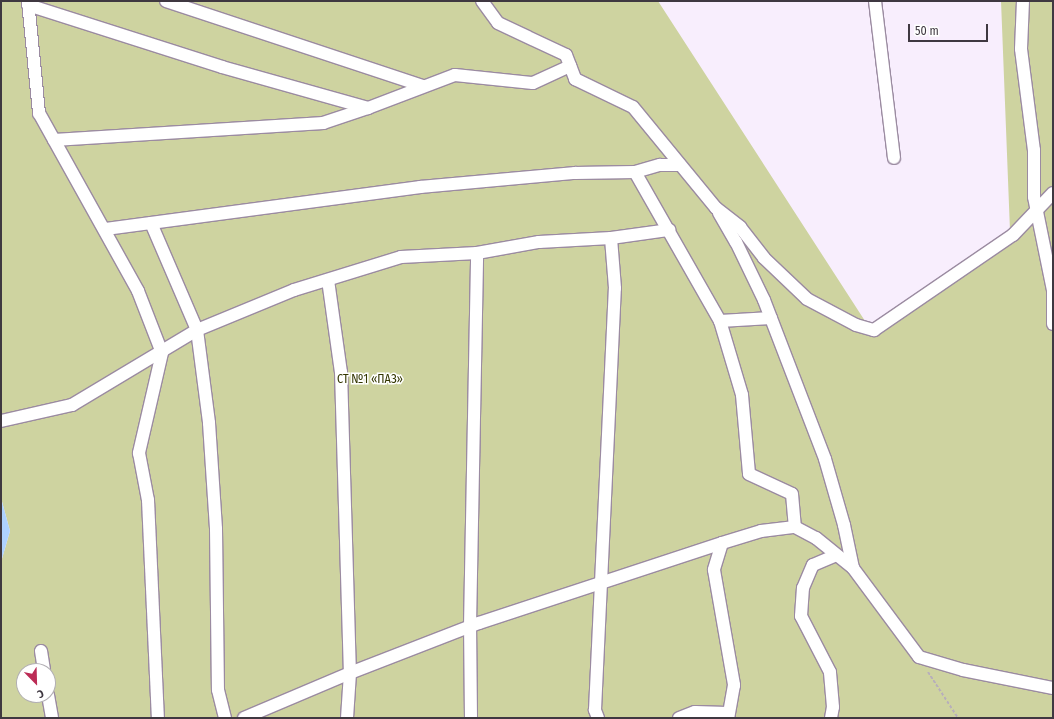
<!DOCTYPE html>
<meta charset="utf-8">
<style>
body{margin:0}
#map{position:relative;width:1054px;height:719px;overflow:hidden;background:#f8eefd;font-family:"Fira Sans Condensed",sans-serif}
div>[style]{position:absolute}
.green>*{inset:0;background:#ced3a0}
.water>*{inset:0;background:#aed2ff}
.path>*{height:2px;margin-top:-1px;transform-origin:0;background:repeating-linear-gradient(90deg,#b7aebb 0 3px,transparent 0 5px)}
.roads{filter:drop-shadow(1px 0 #9b8ba1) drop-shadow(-1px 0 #9b8ba1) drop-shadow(0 1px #9b8ba1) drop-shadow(0 -1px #9b8ba1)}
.minor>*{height:12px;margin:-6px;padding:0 6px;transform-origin:6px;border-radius:6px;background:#fff}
span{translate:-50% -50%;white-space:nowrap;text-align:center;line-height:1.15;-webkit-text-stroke:3px #fff;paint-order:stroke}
.park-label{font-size:12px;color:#333600}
.frame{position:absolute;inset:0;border:2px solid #3f3841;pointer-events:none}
.north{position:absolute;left:16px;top:663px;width:40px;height:40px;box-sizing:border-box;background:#fff;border:1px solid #b2afb3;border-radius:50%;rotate:157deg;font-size:11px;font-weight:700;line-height:16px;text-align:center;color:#3f3841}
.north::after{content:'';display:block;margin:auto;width:14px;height:18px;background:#bc2c56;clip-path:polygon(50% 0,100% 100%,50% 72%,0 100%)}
.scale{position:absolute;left:908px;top:24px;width:80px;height:18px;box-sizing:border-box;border:2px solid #3f3841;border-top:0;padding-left:5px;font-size:12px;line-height:14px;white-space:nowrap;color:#3f3841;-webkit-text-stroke:3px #fff;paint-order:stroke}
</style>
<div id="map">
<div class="green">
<i style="clip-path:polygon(evenodd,1px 1px,658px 1px,865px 321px,875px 324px,1010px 231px,1001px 1px,1053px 1px,1053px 718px,1px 718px,1px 562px,10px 531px,1px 498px,1px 1px,24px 671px,48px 671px,48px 695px,24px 695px,24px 671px)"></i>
</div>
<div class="water">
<i style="clip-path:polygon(1px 498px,10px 531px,1px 562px)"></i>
</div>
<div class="path">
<i style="left:928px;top:672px;width:55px;rotate:56.9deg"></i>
</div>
<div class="roads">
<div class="minor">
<i style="left:28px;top:1px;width:113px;rotate:84.4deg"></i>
<i style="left:39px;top:113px;width:204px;rotate:60.9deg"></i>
<i style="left:138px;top:291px;width:66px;rotate:68.8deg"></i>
<i style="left:162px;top:353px;width:103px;rotate:103deg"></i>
<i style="left:139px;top:453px;width:48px;rotate:79.2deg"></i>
<i style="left:148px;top:500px;width:218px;rotate:87.4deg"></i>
<i style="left:166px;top:1px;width:271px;rotate:18.3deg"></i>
<i style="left:482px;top:1px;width:27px;rotate:54deg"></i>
<i style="left:498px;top:23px;width:75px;rotate:25.2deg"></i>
<i style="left:566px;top:55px;width:26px;rotate:69deg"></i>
<i style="left:575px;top:79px;width:64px;rotate:25.8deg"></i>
<i style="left:633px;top:107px;width:131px;rotate:50.6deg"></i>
<i style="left:716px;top:208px;width:31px;rotate:38deg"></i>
<i style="left:740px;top:227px;width:39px;rotate:52deg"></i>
<i style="left:764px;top:258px;width:59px;rotate:43.6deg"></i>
<i style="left:807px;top:299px;width:55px;rotate:28deg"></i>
<i style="left:856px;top:325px;width:19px;rotate:16deg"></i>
<i style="left:874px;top:330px;width:168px;rotate:-34.4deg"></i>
<i style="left:1013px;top:235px;width:58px;rotate:-46.4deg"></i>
<i style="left:875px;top:1px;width:158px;rotate:83.1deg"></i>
<i style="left:1023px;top:1px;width:48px;rotate:92.4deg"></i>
<i style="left:1021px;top:49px;width:102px;rotate:82.7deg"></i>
<i style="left:1034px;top:150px;width:47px;rotate:90deg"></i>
<i style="left:1034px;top:197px;width:95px;rotate:78.5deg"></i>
<i style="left:1053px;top:290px;width:34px;rotate:90deg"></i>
<i style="left:28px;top:5px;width:204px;rotate:17.7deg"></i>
<i style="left:222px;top:67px;width:152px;rotate:15.7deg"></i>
<i style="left:368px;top:108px;width:93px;rotate:-20.8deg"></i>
<i style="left:455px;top:75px;width:78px;rotate:5.9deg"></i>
<i style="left:533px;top:83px;width:41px;rotate:-24.7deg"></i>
<i style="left:54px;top:140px;width:270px;rotate:-3.6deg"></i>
<i style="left:323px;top:123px;width:47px;rotate:-18.4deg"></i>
<i style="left:635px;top:172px;width:172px;rotate:60.3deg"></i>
<i style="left:720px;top:321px;width:77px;rotate:73.4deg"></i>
<i style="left:742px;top:395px;width:79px;rotate:84.9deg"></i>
<i style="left:749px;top:474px;width:47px;rotate:24.9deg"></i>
<i style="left:792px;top:494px;width:33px;rotate:85deg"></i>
<i style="left:719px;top:213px;width:34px;rotate:60deg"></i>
<i style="left:736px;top:242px;width:64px;rotate:64.2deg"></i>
<i style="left:764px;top:300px;width:170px;rotate:69deg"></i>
<i style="left:825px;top:459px;width:69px;rotate:73.9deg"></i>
<i style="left:844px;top:525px;width:44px;rotate:78.2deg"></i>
<i style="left:151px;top:223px;width:116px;rotate:66.7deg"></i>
<i style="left:197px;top:330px;width:94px;rotate:82.6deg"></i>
<i style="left:209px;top:423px;width:106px;rotate:86.2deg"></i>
<i style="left:216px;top:529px;width:161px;rotate:89.3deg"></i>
<i style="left:218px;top:690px;width:29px;rotate:76deg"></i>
<i style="left:106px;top:229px;width:317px;rotate:-7.6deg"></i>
<i style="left:420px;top:187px;width:156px;rotate:-5.2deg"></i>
<i style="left:575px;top:173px;width:60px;rotate:-1deg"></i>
<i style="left:635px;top:172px;width:26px;rotate:-16deg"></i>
<i style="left:660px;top:165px;width:20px"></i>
<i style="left:328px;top:280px;width:93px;rotate:82deg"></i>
<i style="left:341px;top:372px;width:301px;rotate:88.3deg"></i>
<i style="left:350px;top:673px;width:45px;rotate:93.8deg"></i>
<i style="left:720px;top:321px;width:51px;rotate:-3.4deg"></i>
<i style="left:1px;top:421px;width:73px;rotate:-12.7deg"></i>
<i style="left:72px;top:405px;width:146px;rotate:-31deg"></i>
<i style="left:197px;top:330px;width:105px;rotate:-22.4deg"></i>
<i style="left:294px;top:290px;width:112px;rotate:-17.1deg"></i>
<i style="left:401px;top:257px;width:76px;rotate:-3deg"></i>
<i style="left:477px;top:253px;width:63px;rotate:-10.1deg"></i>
<i style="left:539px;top:242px;width:72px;rotate:-3.2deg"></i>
<i style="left:611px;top:238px;width:59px;rotate:-7.9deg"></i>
<i style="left:722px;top:543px;width:28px;rotate:107deg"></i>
<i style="left:714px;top:570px;width:117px;rotate:80.1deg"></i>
<i style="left:734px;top:685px;width:34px;rotate:100deg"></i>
<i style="left:41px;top:651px;width:20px;rotate:81deg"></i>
<i style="left:48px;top:695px;width:23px;rotate:80deg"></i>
<i style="left:244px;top:718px;width:115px;rotate:-23deg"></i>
<i style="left:350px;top:673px;width:138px;rotate:-21.2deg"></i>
<i style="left:479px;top:623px;width:256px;rotate:-18.2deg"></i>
<i style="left:722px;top:543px;width:41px;rotate:-17.1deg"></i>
<i style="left:761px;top:531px;width:34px;rotate:-7deg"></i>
<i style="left:795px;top:527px;width:24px;rotate:28deg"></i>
<i style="left:816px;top:538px;width:48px;rotate:39deg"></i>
<i style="left:853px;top:568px;width:111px;rotate:53.4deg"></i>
<i style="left:919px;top:657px;width:46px;rotate:16.5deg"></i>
<i style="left:963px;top:670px;width:92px;rotate:11.3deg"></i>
<i style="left:471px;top:718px;width:92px;rotate:-90.6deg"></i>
<i style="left:470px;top:626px;width:373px;rotate:-88.9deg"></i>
<i style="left:598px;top:718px;width:9px;rotate:-111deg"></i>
<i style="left:595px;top:710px;width:422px;rotate:-87.3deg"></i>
<i style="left:615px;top:288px;width:50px;rotate:-94.6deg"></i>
<i style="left:679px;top:718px;width:17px;rotate:-21deg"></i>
<i style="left:695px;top:712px;width:32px;rotate:2deg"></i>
<i style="left:831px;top:718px;width:11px;rotate:-80deg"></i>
<i style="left:833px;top:707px;width:35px;rotate:-95deg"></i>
<i style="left:830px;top:672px;width:63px;rotate:-117.4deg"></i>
<i style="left:801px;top:616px;width:28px;rotate:-86deg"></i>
<i style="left:803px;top:588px;width:25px;rotate:-67deg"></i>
<i style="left:813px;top:565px;width:25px;rotate:-23deg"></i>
</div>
</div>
<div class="park-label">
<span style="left:370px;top:380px">СТ №1 «ПАЗ»</span>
</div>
<div class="frame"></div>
<div class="north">С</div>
<div class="scale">50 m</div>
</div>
